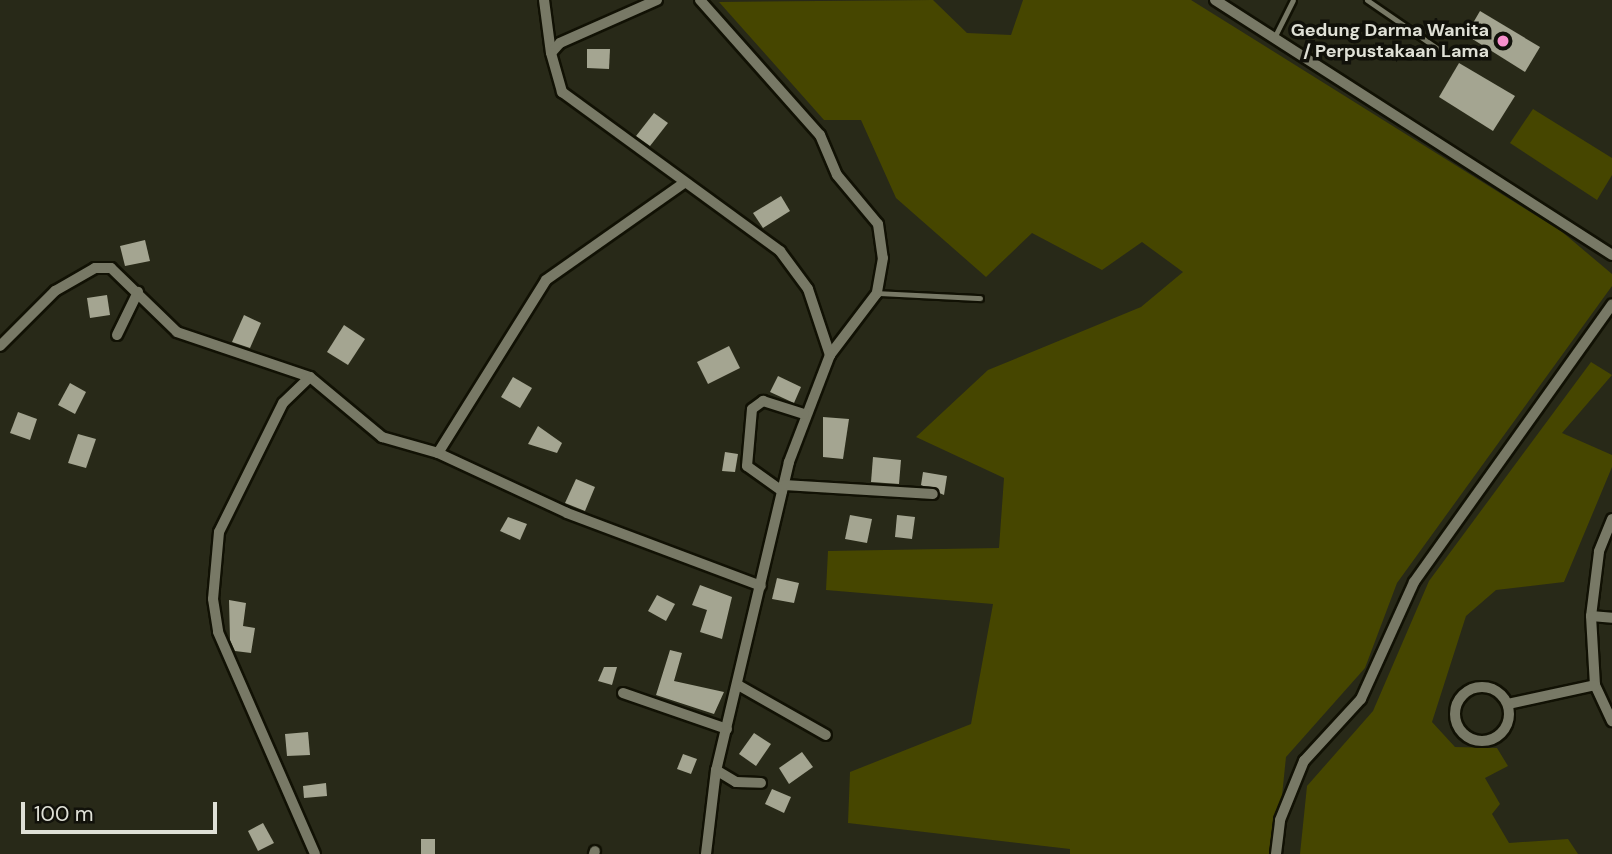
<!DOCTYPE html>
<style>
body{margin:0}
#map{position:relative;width:1612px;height:854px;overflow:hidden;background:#282918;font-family:"DM Sans",sans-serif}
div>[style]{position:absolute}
.green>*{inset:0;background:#464600}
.building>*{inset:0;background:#a4a591}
.roads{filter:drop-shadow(2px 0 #111104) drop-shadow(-2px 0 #111104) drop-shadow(0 2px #111104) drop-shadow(0 -2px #111104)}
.lane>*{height:5px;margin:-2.5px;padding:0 2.5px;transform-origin:2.5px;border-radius:2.5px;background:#787966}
.street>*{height:10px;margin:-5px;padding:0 5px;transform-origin:5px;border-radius:5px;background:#787966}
.street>.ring{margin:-5px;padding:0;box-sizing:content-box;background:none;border:10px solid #787966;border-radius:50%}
.dots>*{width:19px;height:19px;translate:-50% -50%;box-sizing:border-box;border:4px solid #11110a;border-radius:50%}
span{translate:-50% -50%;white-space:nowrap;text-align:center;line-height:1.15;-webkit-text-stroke:7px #11110a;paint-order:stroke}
.poi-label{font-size:18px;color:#dfe0d6;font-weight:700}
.right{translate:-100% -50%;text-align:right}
.scale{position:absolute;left:21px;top:802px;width:196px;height:32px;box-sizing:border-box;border:4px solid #dfe0d6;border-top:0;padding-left:9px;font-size:21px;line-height:24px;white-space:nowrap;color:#dfe0d6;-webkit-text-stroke:5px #11110a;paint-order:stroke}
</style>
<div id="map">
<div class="green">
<i style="clip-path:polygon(933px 0,967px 33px,1011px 35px,1023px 0,1191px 0,1561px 231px,1612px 274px,1612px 286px,1397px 583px,1365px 668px,1286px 757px,1276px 854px,1070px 854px,1070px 849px,848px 823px,850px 772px,971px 724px,993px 604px,826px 590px,828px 551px,999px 548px,1004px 478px,916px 437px,988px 370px,1141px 307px,1183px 272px,1142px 242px,1102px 270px,1032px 233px,986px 277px,896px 198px,861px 120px,824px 120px,719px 2px)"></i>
<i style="clip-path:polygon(1533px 109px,1612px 158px,1612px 175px,1597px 200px,1510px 143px)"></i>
<i style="clip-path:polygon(1591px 362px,1612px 375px,1562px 433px,1612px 455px,1612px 467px,1564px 582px,1496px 590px,1466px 616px,1432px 722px,1455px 747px,1497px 748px,1508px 766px,1485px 778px,1500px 804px,1492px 814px,1509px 843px,1568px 839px,1578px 854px,1300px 854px,1307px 786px,1373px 711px,1429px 581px)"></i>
</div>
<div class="building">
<i style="clip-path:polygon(1480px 11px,1540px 47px,1525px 72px,1466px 35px)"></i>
<i style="clip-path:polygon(587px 49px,610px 49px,609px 69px,587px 68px)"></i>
<i style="clip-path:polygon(1459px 63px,1515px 96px,1493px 131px,1439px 97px)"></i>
<i style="clip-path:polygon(654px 113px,668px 123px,650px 146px,636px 136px)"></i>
<i style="clip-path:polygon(781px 196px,790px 211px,763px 228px,753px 213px)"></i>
<i style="clip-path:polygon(145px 240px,150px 261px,125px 266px,120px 246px)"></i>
<i style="clip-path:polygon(107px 295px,110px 315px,90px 318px,87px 298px)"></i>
<i style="clip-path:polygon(244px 315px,261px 323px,250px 348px,232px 342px)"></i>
<i style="clip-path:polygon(344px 325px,365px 339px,348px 365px,327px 352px)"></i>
<i style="clip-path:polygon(729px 346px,740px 368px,708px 384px,697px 362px)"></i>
<i style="clip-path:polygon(778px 376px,801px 387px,794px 403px,770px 392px)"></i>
<i style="clip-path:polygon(513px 377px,532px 388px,520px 408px,501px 397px)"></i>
<i style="clip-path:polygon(70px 383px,86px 392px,75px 414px,58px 405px)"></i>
<i style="clip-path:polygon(18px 412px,37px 419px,30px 440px,10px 433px)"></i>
<i style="clip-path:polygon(823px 417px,849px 419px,843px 459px,823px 457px)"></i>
<i style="clip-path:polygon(538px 426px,562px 443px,557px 453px,528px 444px)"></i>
<i style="clip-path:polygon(78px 434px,96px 439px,86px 468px,68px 463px)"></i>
<i style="clip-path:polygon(725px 452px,738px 454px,735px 472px,722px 471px)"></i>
<i style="clip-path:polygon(873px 457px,901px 460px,899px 484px,871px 482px)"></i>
<i style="clip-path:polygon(923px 472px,947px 476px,944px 495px,921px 485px)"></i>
<i style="clip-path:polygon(576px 479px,595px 487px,585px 511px,565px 503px)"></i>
<i style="clip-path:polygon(850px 515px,872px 519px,867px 543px,845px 539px)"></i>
<i style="clip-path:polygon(897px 515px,915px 517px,912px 539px,895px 537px)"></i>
<i style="clip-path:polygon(508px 517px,527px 524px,520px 540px,500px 531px)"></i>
<i style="clip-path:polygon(777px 578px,799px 583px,794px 603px,772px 599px)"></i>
<i style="clip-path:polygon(700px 585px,732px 597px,722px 639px,700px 632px,707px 610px,692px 605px)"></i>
<i style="clip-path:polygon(657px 595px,675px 604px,666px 621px,648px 611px)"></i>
<i style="clip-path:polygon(229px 600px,246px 603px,243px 626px,255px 628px,251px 653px,235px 651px,230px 640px)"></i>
<i style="clip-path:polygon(670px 650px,682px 653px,674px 681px,724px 692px,714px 714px,656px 695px)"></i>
<i style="clip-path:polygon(604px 667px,617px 667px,612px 685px,598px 681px)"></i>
<i style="clip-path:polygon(308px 732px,310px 755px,287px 756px,285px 734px)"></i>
<i style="clip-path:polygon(754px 733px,771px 744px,756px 766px,739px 754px)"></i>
<i style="clip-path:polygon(802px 752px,813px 767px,789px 784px,779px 768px)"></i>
<i style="clip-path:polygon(683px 754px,697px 759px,691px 774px,677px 769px)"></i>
<i style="clip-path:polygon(326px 783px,327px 796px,304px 798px,303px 786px)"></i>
<i style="clip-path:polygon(772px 789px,791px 797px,784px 813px,765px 804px)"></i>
<i style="clip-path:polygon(263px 823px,274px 843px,258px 851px,248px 831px)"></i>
<i style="clip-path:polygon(421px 839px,435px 839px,435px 854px,421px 854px)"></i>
</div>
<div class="roads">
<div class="lane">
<i style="left:1367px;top:0;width:97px;rotate:34.5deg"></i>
<i style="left:1274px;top:38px;width:42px;rotate:-63.4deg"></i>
<i style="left:877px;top:293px;width:103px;rotate:2.8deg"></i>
</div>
<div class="street">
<i style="left:544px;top:0;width:53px;rotate:82.5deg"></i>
<i style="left:657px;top:0;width:106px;rotate:156.1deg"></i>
<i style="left:560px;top:43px;width:13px;rotate:132deg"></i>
<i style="left:551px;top:53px;width:41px;rotate:74.2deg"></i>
<i style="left:562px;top:92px;width:270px;rotate:36.1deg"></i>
<i style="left:780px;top:251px;width:47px;rotate:53.6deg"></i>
<i style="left:808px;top:289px;width:70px;rotate:71.6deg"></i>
<i style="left:700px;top:0;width:181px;rotate:48.4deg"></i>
<i style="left:820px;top:135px;width:43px;rotate:67deg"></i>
<i style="left:837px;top:175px;width:64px;rotate:50.1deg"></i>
<i style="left:878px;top:224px;width:34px;rotate:82deg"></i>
<i style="left:883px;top:258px;width:36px;rotate:100deg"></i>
<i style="left:877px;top:293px;width:78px;rotate:127.2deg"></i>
<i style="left:830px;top:355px;width:115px;rotate:111deg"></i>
<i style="left:789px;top:462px;width:317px;rotate:103.3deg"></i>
<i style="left:716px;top:770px;width:85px;rotate:96.8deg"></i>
<i style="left:1215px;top:0;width:472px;rotate:32.7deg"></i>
<i style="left:117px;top:335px;width:48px;rotate:-64deg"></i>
<i style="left:0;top:346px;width:78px;rotate:-45deg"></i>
<i style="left:55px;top:291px;width:46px;rotate:-29.9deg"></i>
<i style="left:95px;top:268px;width:16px"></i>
<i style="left:111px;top:268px;width:92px;rotate:44.1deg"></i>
<i style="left:177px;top:332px;width:140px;rotate:18.7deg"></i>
<i style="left:310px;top:377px;width:94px;rotate:39.8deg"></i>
<i style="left:382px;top:437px;width:58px;rotate:15.9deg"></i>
<i style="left:438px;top:453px;width:142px;rotate:24.9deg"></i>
<i style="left:567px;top:513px;width:207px;rotate:20.6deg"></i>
<i style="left:310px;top:377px;width:37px;rotate:136deg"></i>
<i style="left:283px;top:403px;width:144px;rotate:116.4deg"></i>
<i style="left:219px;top:532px;width:67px;rotate:95.1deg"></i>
<i style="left:213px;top:599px;width:33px;rotate:81deg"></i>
<i style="left:218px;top:632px;width:242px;rotate:66.4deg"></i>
<i style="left:438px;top:453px;width:204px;rotate:-58deg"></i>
<i style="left:546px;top:280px;width:169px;rotate:-35.1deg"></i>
<i style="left:784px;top:485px;width:149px;rotate:3.5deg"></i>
<i style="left:782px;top:491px;width:43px;rotate:-144.5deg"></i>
<i style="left:747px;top:466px;width:57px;rotate:-85deg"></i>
<i style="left:752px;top:409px;width:14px;rotate:-36deg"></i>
<i style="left:763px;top:401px;width:43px;rotate:17.6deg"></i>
<i style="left:1612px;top:519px;width:35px;rotate:112deg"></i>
<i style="left:1599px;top:552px;width:64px;rotate:97.1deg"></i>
<i style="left:1591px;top:616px;width:69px;rotate:86.7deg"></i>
<i style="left:1595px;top:685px;width:40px;rotate:65deg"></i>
<i style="left:1591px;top:616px;width:21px;rotate:5deg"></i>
<i style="left:738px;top:685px;width:101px;rotate:29.6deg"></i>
<i class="ring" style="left:1455px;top:687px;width:44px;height:44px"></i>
<i style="left:623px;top:693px;width:110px;rotate:19.1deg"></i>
<i style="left:1508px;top:704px;width:89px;rotate:-12.3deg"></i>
<i style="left:716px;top:770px;width:23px;rotate:31deg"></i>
<i style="left:736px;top:782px;width:25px;rotate:2deg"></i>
<i style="left:594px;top:854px;width:3px;rotate:-72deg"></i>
<i style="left:1276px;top:854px;width:34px;rotate:-83deg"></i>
<i style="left:1280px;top:820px;width:64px;rotate:-67.9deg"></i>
<i style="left:1304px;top:761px;width:84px;rotate:-47.4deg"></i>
<i style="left:1361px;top:699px;width:128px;rotate:-65.6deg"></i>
<i style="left:1414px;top:582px;width:341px;rotate:-54.5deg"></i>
</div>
</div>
<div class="dots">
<i style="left:1503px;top:41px;background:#f790cd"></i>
</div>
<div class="poi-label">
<span class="right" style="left:1489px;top:41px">Gedung Darma Wanita<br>/ Perpustakaan Lama</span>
</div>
<div class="scale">100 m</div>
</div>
